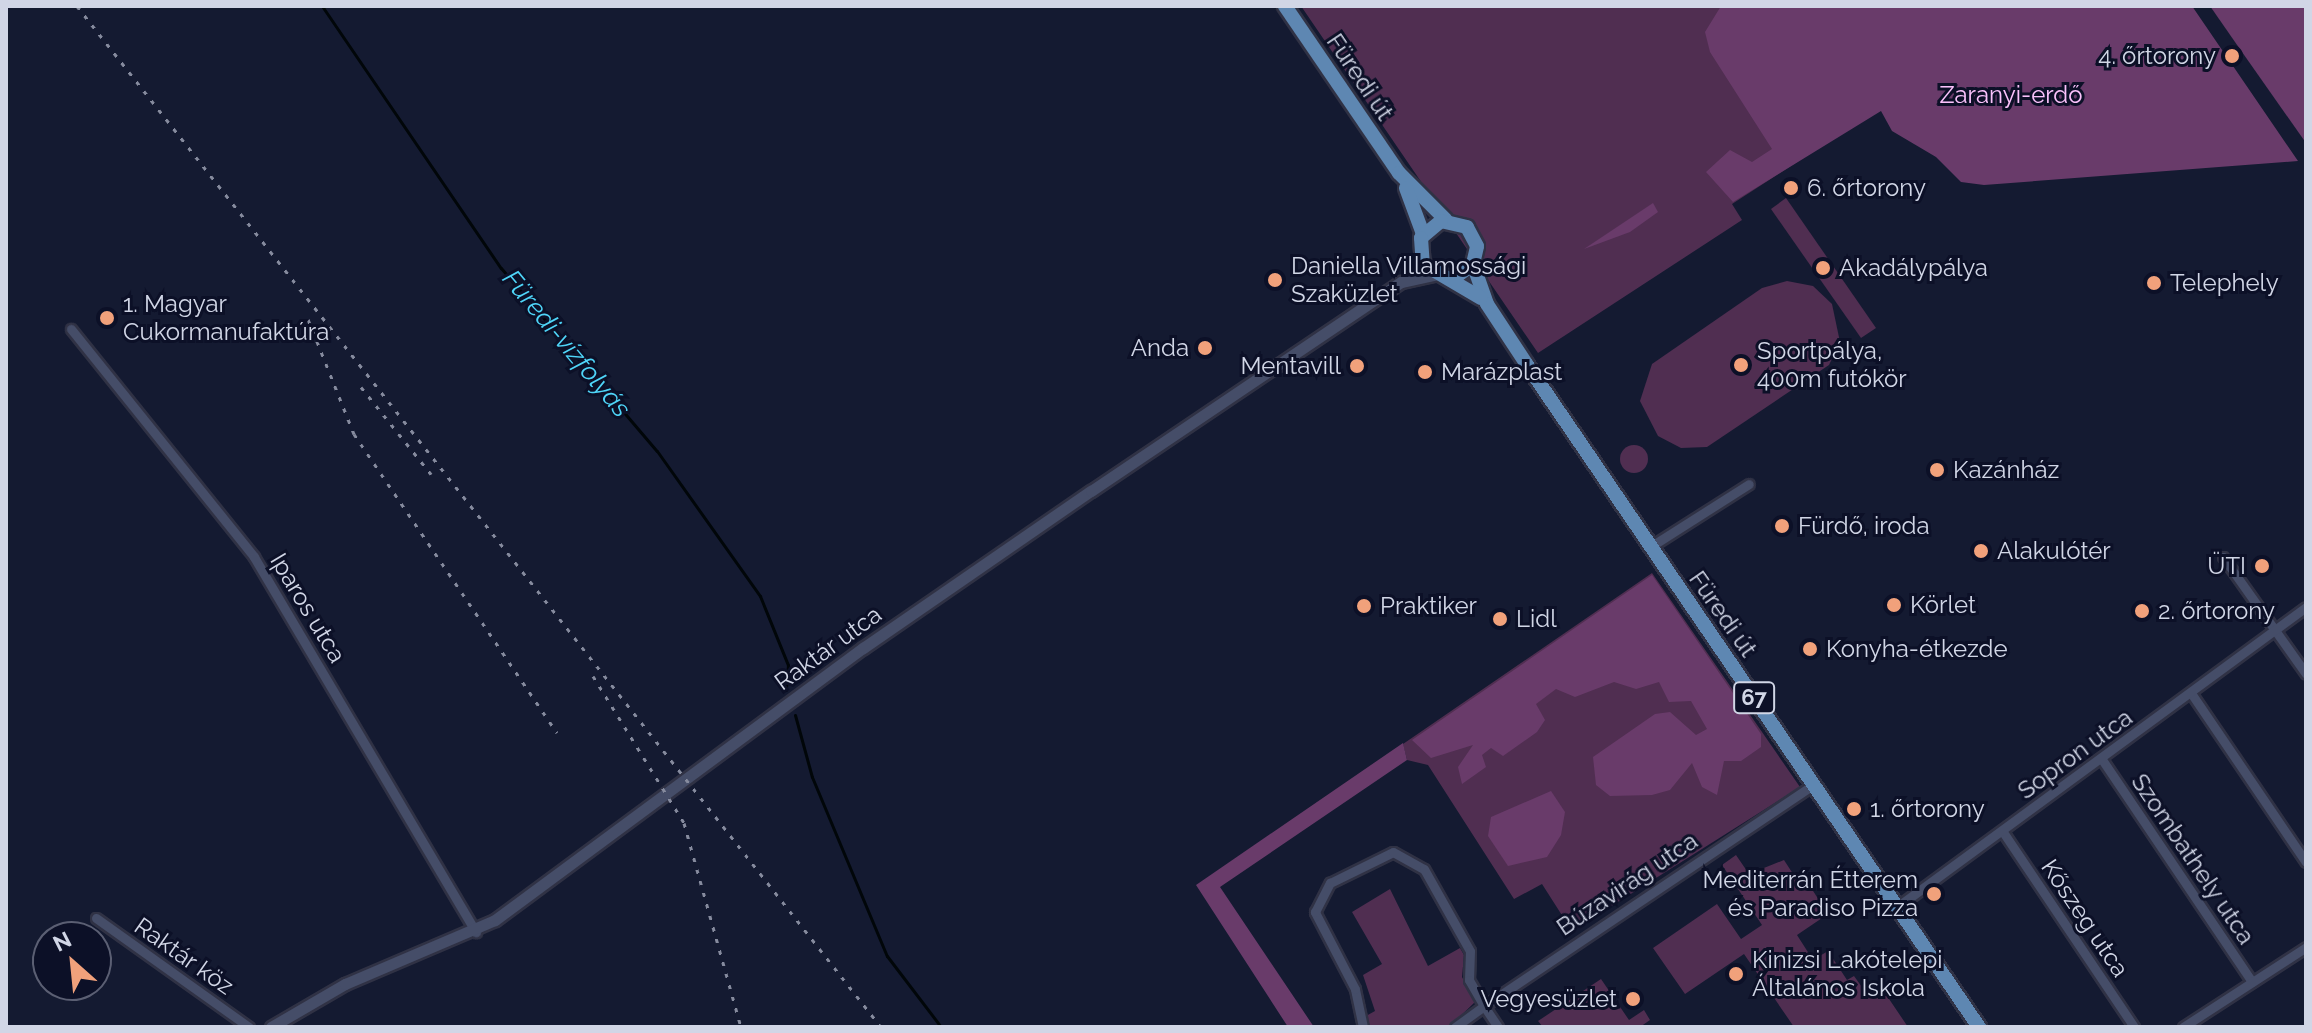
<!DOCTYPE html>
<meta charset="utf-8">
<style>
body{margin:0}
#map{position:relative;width:2312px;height:1033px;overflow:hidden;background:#141a31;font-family:Raleway,sans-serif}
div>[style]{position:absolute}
.green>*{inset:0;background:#502e51}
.round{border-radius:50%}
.forest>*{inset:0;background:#693b6a}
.stream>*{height:3px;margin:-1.5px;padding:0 1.5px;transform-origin:1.5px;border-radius:1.5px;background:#010609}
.roads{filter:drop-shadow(2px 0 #303245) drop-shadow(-2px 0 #303245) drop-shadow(0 2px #303245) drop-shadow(0 -2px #303245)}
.minor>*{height:9px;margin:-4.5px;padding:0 4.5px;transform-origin:4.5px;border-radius:4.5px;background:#454d68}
.tertiary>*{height:11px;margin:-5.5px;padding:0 5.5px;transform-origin:5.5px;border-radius:5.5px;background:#454d68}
.primary>*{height:14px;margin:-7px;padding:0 7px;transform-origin:7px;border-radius:7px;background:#5e87b2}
.rail>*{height:3px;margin-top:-1.5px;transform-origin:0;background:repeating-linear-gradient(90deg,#868b9e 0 4px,transparent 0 12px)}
.dots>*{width:22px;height:22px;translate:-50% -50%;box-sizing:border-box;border:4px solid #0c1027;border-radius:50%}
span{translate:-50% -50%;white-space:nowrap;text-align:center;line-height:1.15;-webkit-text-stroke:6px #0c1027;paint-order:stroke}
.shield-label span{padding:2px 6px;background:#0c1027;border:2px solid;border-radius:6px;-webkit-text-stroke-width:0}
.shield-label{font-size:22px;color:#d1d6e6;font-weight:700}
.poi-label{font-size:24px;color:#d1d6e6}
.right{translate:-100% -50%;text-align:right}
.left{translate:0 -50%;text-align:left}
.street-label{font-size:24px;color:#d1d6e6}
.park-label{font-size:24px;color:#fbc2fc}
.water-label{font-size:26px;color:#4fd5f8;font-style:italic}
.frame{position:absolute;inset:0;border:8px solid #d1d6e6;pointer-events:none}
.north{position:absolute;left:32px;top:921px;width:80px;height:80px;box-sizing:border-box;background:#0c1027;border:2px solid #5b5f73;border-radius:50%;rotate:333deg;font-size:22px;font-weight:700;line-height:32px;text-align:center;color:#d1d6e6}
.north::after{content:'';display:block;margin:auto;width:28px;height:36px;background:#f1a17b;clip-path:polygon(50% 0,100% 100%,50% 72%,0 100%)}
</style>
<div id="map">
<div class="green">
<i style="clip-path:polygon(1301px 6px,2039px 6px,1732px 204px,1742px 220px,1538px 353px)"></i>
<i style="clip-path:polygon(1786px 198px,1876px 328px,1861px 338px,1771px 209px)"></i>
<i style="clip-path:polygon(1787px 281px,1813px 286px,1832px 304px,1840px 342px,1829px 365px,1707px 447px,1681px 448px,1658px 436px,1640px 401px,1652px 364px,1762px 288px)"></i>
<i class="round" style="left:1620px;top:445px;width:28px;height:28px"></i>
<i style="clip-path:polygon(1652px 573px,1800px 787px,1572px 931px,1542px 884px,1514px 899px,1428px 765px,1407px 760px,1403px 744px)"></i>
<i style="clip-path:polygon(1736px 855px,1749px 874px,1784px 860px,1797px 880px,1804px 877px,1828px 914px,1797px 935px,1813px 960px,1828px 951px,1847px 980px,1854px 976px,1867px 994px,1885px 993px,1908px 1027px,1794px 1027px,1744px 954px,1685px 994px,1653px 948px,1717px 904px,1741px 939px,1762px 925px,1722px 865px)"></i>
<i style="clip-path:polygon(1390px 889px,1428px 966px,1460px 948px,1464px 955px,1462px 977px,1475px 1002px,1449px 1027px,1368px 1027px,1366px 1016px,1375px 1011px,1363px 975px,1382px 964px,1352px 912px)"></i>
<i style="clip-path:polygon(1601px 979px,1629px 1020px,1644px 1010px,1650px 1020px,1640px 1027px,1543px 1027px,1538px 1021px)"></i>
</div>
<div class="forest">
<i style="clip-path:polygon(1721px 6px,2192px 6px,2298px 161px,1984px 185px,1961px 182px,1936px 157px,1892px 131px,1881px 111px,1733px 202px,1706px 172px,1730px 150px,1752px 162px,1772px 149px,1710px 52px,1705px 32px)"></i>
<i style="clip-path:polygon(2210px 6px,2306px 6px,2306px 143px,2235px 42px)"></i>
<i style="clip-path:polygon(1653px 203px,1658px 212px,1630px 232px,1584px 249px)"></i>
<i style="clip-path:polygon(1652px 575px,1761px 734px,1761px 747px,1741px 761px,1724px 761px,1717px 795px,1702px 787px,1692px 763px,1670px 790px,1652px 795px,1610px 796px,1596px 785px,1593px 757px,1655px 714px,1670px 712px,1696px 735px,1707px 729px,1691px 701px,1669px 702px,1659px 682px,1636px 689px,1614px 682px,1575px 697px,1556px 689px,1536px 704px,1545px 720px,1537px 732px,1503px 756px,1491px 748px,1482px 755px,1486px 767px,1462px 784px,1458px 767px,1473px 745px,1431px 758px,1412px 740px)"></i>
<i style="clip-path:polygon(1403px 743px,1407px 760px,1220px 887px,1314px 1027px,1288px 1027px,1196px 885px)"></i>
<i style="clip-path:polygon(1551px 791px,1565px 812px,1561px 835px,1547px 857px,1508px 866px,1488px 836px,1491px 817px)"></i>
</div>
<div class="stream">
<i style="left:322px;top:6px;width:317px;rotate:55.7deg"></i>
<i style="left:501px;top:268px;width:240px;rotate:49.6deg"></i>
<i style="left:657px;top:451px;width:178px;rotate:54.6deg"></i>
<i style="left:760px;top:596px;width:74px;rotate:67.9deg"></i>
<i style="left:788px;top:665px;width:25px;rotate:95deg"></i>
<i style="left:795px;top:715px;width:64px;rotate:74.7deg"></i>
<i style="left:812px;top:777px;width:194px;rotate:67.3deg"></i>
<i style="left:887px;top:956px;width:89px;rotate:52.7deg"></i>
</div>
<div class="roads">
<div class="minor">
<i style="left:71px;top:329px;width:292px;rotate:51.2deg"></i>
<i style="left:254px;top:557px;width:436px;rotate:59.4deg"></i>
<i style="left:1650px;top:547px;width:117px;rotate:-32.5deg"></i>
<i style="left:2223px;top:557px;width:143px;rotate:54.6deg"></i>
<i style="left:2191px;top:693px;width:204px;rotate:55.8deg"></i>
<i style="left:2101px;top:758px;width:270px;rotate:56deg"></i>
<i style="left:2003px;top:832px;width:235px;rotate:56.1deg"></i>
<i style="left:1897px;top:907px;width:507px;rotate:-36.26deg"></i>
<i style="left:96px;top:918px;width:188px;rotate:35.5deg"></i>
<i style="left:1363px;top:1027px;width:39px;rotate:-102deg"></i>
<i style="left:1355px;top:989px;width:87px;rotate:-117.5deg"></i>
<i style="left:1315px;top:912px;width:33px;rotate:-63deg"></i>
<i style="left:1330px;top:883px;width:70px;rotate:-26.2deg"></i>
<i style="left:1393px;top:852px;width:35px;rotate:29deg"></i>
<i style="left:1424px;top:869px;width:94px;rotate:60.7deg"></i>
<i style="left:1470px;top:951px;width:29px;rotate:92deg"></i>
<i style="left:1469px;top:980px;width:30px;rotate:60deg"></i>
<i style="left:1484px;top:1006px;width:36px;rotate:144deg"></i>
<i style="left:1498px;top:1027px;width:25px;rotate:-124deg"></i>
<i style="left:1484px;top:1006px;width:398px;rotate:-33.9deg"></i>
<i style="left:2183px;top:1027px;width:147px;rotate:-33deg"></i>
</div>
<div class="tertiary">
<i style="left:271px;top:1027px;width:86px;rotate:-30.2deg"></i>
<i style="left:345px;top:984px;width:163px;rotate:-23.1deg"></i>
<i style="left:495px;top:920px;width:458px;rotate:-36.5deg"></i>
<i style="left:863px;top:648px;width:277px;rotate:-34.6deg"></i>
<i style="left:1091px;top:491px;width:374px;rotate:-34deg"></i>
<i style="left:1401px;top:282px;width:35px;rotate:-12deg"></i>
</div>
<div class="primary">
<i style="left:1285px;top:6px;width:202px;rotate:55.7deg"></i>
<i style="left:1399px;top:173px;width:66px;rotate:45deg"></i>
<i style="left:1406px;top:188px;width:49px;rotate:69.7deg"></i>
<i style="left:1473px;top:264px;width:42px;rotate:70.7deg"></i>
<i style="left:1487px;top:304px;width:73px;rotate:56.7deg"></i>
<i style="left:1527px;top:365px;width:802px;rotate:55.68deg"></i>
<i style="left:1454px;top:278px;width:24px;rotate:-36deg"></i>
<i style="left:1473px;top:264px;width:18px;rotate:-77deg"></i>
<i style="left:1477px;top:246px;width:21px;rotate:-118deg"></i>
<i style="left:1467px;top:227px;width:27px;rotate:-167deg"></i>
<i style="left:1441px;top:221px;width:26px;rotate:140deg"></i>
<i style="left:1421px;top:238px;width:26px;rotate:86deg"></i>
<i style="left:1423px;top:264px;width:67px;rotate:30.4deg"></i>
</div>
</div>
<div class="rail">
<i style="left:77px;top:6px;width:1300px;rotate:51.78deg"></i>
<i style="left:308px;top:319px;width:124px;rotate:68.2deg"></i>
<i style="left:354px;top:434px;width:361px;rotate:55.8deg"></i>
<i style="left:361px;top:387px;width:112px;rotate:51.2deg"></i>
<i style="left:593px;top:676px;width:173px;rotate:58.2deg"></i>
<i style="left:684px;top:823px;width:212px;rotate:74.4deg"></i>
</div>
<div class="dots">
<i style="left:2232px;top:56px;background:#f1a17b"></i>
<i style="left:1791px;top:188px;background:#f1a17b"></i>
<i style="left:1823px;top:268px;background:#f1a17b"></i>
<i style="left:1275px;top:280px;background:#f1a17b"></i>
<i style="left:2154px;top:283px;background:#f1a17b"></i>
<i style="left:107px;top:318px;background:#f1a17b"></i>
<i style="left:1205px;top:348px;background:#f1a17b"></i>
<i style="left:1741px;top:365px;background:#f1a17b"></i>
<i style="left:1357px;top:366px;background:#f1a17b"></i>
<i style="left:1425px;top:372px;background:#f1a17b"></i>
<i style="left:1937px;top:470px;background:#f1a17b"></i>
<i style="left:1782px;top:526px;background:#f1a17b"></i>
<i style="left:1981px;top:551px;background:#f1a17b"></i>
<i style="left:2262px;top:566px;background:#f1a17b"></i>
<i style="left:1894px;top:605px;background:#f1a17b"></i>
<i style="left:1364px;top:606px;background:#f1a17b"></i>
<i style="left:2142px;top:611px;background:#f1a17b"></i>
<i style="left:1500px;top:619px;background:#f1a17b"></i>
<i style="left:1810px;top:649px;background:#f1a17b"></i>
<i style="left:1854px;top:809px;background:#f1a17b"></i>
<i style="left:1934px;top:894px;background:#f1a17b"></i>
<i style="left:1736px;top:974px;background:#f1a17b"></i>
<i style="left:1633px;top:999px;background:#f1a17b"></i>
</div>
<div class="shield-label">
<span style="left:1754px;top:698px">67</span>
</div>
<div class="poi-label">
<span class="right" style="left:2216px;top:56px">4. őrtorony</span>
<span class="left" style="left:1807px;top:188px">6. őrtorony</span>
<span class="left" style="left:1291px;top:280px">Daniella Villamossági<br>Szaküzlet</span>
<span class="left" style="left:1839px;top:268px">Akadálypálya</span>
<span class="left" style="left:2170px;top:283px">Telephely</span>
<span class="left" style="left:123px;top:318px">1. Magyar<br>Cukormanufaktúra</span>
<span class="right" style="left:1189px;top:348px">Anda</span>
<span class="left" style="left:1757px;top:365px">Sportpálya,<br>400m futókör</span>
<span class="right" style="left:1341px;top:366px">Mentavill</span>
<span class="left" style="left:1441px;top:372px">Marázplast</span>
<span class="left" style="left:1953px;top:470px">Kazánház</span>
<span class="left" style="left:1798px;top:526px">Fürdő, iroda</span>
<span class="left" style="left:1997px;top:551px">Alakulótér</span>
<span class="right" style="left:2246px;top:566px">ÜTI</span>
<span class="left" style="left:1910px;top:605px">Körlet</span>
<span class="left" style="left:1380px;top:606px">Praktiker</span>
<span class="left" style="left:2158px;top:611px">2. őrtorony</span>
<span class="left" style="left:1516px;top:619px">Lidl</span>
<span class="left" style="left:1826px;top:649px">Konyha-étkezde</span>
<span class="left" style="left:1870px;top:809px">1. őrtorony</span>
<span class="right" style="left:1918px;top:894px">Mediterrán Étterem<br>és Paradiso Pizza</span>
<span class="left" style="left:1752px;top:974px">Kinizsi Lakótelepi<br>Általános Iskola</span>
<span class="right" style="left:1617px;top:999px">Vegyesüzlet</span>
</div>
<div class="street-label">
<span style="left:1360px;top:77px;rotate:56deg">Füredi út</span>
<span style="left:308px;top:608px;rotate:59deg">Iparos utca</span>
<span style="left:1723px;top:614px;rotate:55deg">Füredi út</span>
<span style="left:828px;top:648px;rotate:-36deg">Raktár utca</span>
<span style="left:2075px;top:754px;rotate:-36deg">Sopron utca</span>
<span style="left:2193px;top:859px;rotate:56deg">Szombathely utca</span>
<span style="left:1627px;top:884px;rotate:-34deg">Búzavirág utca</span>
<span style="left:2085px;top:918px;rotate:56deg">Kőszeg utca</span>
<span style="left:184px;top:956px;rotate:35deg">Raktár köz</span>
</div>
<div class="park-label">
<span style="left:2011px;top:95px">Zaranyi-erdő</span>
</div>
<div class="water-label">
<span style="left:566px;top:344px;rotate:50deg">Füredi-vízfolyás</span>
</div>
<div class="frame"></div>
<div class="north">N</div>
</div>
